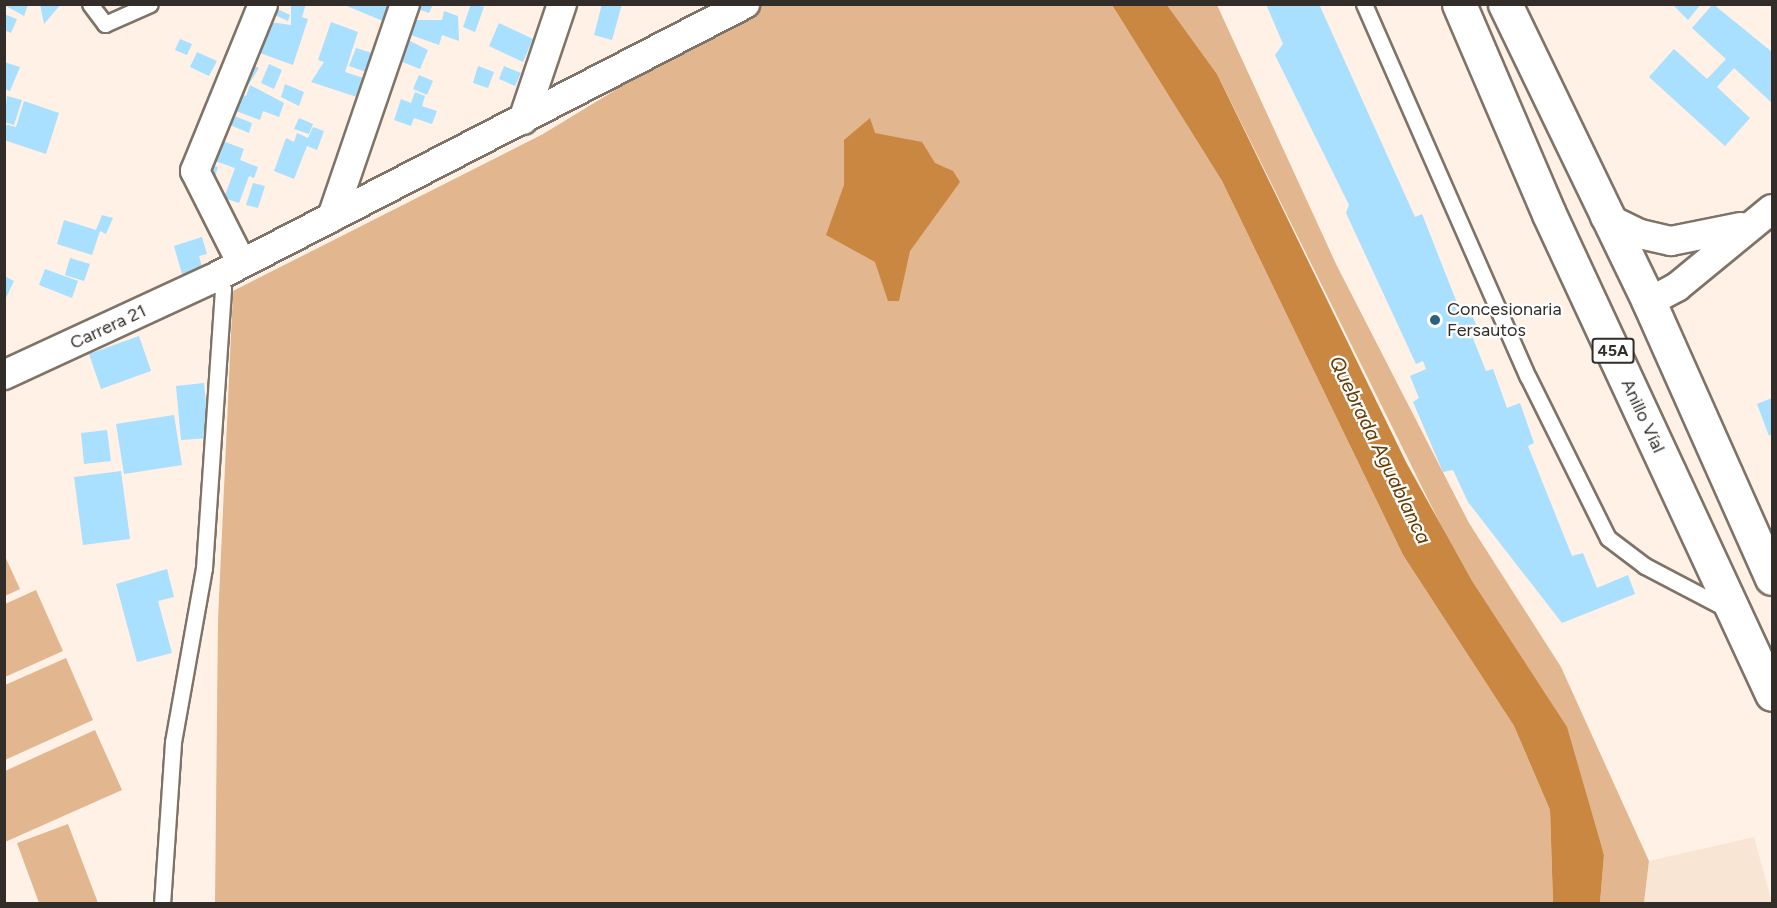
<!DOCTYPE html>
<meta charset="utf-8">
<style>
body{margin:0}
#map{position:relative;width:1777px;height:908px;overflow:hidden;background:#fff1e5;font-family:Figtree,sans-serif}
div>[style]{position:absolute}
.built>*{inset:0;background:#f9e5d4}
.green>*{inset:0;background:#e2b78f}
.water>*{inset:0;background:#ca8742}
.building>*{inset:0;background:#a9dfff}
.roads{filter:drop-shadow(2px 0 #7f7368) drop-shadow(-2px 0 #7f7368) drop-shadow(0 2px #7f7368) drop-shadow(0 -2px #7f7368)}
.service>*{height:15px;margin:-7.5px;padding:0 7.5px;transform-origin:7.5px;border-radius:7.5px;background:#fff}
.minor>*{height:28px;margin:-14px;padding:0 14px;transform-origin:14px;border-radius:14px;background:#fff}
.trunk>*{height:33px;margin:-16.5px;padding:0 16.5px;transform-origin:16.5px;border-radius:16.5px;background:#fff}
.dots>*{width:16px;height:16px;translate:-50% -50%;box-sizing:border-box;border:3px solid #fff;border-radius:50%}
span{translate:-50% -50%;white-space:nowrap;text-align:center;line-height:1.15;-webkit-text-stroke:4.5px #fff;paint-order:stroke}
.shield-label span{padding:2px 4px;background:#fff;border:2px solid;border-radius:4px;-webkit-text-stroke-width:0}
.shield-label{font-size:16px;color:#322d29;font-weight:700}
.poi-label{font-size:18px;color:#322d29}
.left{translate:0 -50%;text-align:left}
.street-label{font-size:18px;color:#322d29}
.water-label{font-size:20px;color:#653900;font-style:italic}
.frame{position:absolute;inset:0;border:6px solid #322d29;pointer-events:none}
</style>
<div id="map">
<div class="built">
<i style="clip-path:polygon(1754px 837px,1772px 903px,1644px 904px,1649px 861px)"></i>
</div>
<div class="green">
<i style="clip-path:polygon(757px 4px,1112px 5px,1222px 181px,1403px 555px,1514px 726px,1550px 810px,1553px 904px,215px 904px,218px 620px,233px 291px,543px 134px)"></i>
<i style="clip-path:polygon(1167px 5px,1217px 5px,1337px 266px,1469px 523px,1561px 667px,1649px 861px,1644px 903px,1600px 903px,1604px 854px,1217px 74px)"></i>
<i style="clip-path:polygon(4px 554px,20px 589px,5px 596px,4px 596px)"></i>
<i style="clip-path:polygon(36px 590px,63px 651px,5px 677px,5px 604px)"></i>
<i style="clip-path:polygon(66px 658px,93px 720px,5px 760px,5px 685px)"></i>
<i style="clip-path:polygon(95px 730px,122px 790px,5px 842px,5px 771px)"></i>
<i style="clip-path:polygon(68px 824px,98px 903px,39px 903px,17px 843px)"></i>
</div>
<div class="water">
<i style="clip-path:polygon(1112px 5px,1167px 5px,1217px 74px,1406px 462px,1472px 581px,1567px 727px,1604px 855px,1600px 903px,1553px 903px,1550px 810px,1514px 726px,1403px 555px,1222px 181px)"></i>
<i style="clip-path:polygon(870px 118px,875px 133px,922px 142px,935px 163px,953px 171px,960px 182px,910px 251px,899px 301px,888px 301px,875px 262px,826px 235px,844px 185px,844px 140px)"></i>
</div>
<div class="building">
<i style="clip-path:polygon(40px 4px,61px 4px,44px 24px)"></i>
<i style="clip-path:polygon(291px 4px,306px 4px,302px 17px,308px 19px,293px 65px,252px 50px,262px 21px,291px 25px)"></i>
<i style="clip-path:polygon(342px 4px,389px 4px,383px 21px)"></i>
<i style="clip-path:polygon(420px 4px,433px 4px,429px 13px,418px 9px)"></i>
<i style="clip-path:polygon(471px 4px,484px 7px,475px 32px,463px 27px)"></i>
<i style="clip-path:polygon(602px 4px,622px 4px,612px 40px,594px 35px)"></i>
<i style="clip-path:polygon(1266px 4px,1319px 4px,1415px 217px,1422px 214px,1461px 313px,1470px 310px,1477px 327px,1470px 331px,1486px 371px,1493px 369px,1507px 408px,1520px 403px,1534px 443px,1528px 446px,1572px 556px,1583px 553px,1597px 588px,1628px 575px,1635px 594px,1562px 623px,1468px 502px,1453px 470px,1443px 472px,1413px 402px,1419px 398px,1410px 376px,1426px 369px,1423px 361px,1416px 364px,1346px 213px,1349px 205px,1275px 55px,1283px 44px)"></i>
<i style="clip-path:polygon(1672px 4px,1701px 4px,1688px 20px)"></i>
<i style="clip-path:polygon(1713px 4px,1772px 52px,1772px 103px,1734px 68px,1717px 87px,1750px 118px,1725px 146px,1649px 77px,1674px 49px,1707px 79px,1726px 59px,1692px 28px)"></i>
<i style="clip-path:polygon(4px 5px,28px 5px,24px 16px)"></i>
<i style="clip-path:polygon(269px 5px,290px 15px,288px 21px,266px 11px)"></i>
<i style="clip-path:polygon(444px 11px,458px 16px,459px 41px,442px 35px,439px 45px,411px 35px,415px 20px,442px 20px)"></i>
<i style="clip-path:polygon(4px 14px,17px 19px,11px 33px,4px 30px)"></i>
<i style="clip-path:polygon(331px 22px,358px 32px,345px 72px,364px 78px,357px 97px,311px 82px,324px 62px,318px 60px)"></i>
<i style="clip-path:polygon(499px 23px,533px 39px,523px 62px,489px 46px)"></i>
<i style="clip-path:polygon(402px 37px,428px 50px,420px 69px,395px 59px)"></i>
<i style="clip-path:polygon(180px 39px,192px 44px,187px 55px,175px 50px)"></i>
<i style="clip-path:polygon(356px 48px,375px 54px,369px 73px,349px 66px)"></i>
<i style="clip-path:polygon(197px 52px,217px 61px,209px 76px,190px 67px)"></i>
<i style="clip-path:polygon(4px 62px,20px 67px,10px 91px,4px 89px)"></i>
<i style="clip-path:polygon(247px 62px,259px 68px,245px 90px,235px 85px)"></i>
<i style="clip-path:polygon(269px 64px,282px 70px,274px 89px,261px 83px)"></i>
<i style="clip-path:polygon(478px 66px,494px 72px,488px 88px,473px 83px)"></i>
<i style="clip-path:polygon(504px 66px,521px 73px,515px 86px,499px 79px)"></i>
<i style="clip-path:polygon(419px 75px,433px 81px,427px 95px,413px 89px)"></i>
<i style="clip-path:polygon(285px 84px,304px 92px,299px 106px,281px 97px)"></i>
<i style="clip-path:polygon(250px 85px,284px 103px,279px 117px,263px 111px,260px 120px,231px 109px,237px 92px,246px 96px)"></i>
<i style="clip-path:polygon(415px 92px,425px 96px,422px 106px,437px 111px,432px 124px,414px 118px,411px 126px,394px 120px,401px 99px,411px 103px)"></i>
<i style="clip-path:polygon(7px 96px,22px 100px,14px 125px,4px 122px)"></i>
<i style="clip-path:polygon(24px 101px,59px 113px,46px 154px,4px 140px,4px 124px,16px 127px)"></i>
<i style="clip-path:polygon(232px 115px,252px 123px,249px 133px,230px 125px)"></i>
<i style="clip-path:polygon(299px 118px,313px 124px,309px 134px,294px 129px)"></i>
<i style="clip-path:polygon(313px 127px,324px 131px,317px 150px,307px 146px,294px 179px,274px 171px,286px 138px,294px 142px,297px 133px,308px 138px)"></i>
<i style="clip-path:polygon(220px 140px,244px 149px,240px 160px,258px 167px,254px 178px,249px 176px,239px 203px,224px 198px,235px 168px,212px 160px)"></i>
<i style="clip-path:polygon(208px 164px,218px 167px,214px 180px)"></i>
<i style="clip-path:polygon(253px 183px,265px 186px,258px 208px,246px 205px)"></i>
<i style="clip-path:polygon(102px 215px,113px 218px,106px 234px,100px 231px,92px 255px,57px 244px,64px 220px,96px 230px)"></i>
<i style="clip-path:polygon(202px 237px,207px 254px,199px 256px,202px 267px,182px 274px,174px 246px)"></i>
<i style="clip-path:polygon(70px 258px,90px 264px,84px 281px,65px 275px)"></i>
<i style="clip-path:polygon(45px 269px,78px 281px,72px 298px,39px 285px)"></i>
<i style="clip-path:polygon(4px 276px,14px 281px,4px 302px)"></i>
<i style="clip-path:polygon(139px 336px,151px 371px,101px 389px,89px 354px)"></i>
<i style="clip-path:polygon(204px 383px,209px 438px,181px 440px,176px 386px)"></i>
<i style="clip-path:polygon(1772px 398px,1772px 434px,1769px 436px,1757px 404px)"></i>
<i style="clip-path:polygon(174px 415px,182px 465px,124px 474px,116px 424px)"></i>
<i style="clip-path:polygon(107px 430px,111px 461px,84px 464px,81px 433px)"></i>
<i style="clip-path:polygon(121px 471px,130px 539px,83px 545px,74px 477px)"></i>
<i style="clip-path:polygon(167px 569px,174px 597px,158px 601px,172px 653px,137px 662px,116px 584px)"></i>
</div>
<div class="roads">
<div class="service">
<i style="left:90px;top:4px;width:25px;rotate:53deg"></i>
<i style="left:105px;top:24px;width:49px;rotate:-24deg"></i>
<i style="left:1364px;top:4px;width:407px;rotate:66.3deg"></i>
<i style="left:1528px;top:377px;width:180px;rotate:63.6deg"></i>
<i style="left:1608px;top:538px;width:46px;rotate:37.1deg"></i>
<i style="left:1645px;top:566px;width:93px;rotate:27.7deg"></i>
<i style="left:162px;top:904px;width:162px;rotate:-86.1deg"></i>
<i style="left:173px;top:742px;width:177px;rotate:-79.9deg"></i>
<i style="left:204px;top:568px;width:280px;rotate:-86.1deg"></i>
<i style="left:223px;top:289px;width:15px;rotate:-138deg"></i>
</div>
<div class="minor">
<i style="left:523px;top:120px;width:122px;rotate:-71.4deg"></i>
<i style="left:332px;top:217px;width:225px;rotate:-71.1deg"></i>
<i style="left:1605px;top:217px;width:39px;rotate:26deg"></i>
<i style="left:1640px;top:234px;width:32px;rotate:13deg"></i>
<i style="left:1671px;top:241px;width:71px;rotate:-11.3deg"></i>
<i style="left:241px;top:262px;width:102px;rotate:-116.8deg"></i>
<i style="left:195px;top:171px;width:180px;rotate:-67.8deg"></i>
<i style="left:1649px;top:302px;width:32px;rotate:-28deg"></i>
<i style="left:1677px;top:287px;width:123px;rotate:-39.4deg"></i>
<i style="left:4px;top:375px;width:229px;rotate:-24.8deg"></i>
<i style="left:212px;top:279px;width:600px;rotate:-27.29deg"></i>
</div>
<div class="trunk">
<i style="left:1459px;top:4px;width:228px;rotate:66.8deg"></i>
<i style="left:1549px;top:214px;width:529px;rotate:65.08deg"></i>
<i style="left:1505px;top:4px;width:331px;rotate:64.2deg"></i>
<i style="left:1649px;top:302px;width:302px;rotate:66deg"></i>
</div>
</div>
<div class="dots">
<i style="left:1435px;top:320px;background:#2d607d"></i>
</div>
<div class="shield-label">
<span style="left:1613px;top:351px">45A</span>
</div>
<div class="poi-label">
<span class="left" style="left:1447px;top:320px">Concesionaria<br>Fersautos</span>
</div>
<div class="street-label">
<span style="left:108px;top:327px;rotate:-25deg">Carrera 21</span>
<span style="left:1643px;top:416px;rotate:65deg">Anillo Víal</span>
</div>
<div class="water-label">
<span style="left:1380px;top:450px;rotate:64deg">Quebrada Aguablanca</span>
</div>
<div class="frame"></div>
</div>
